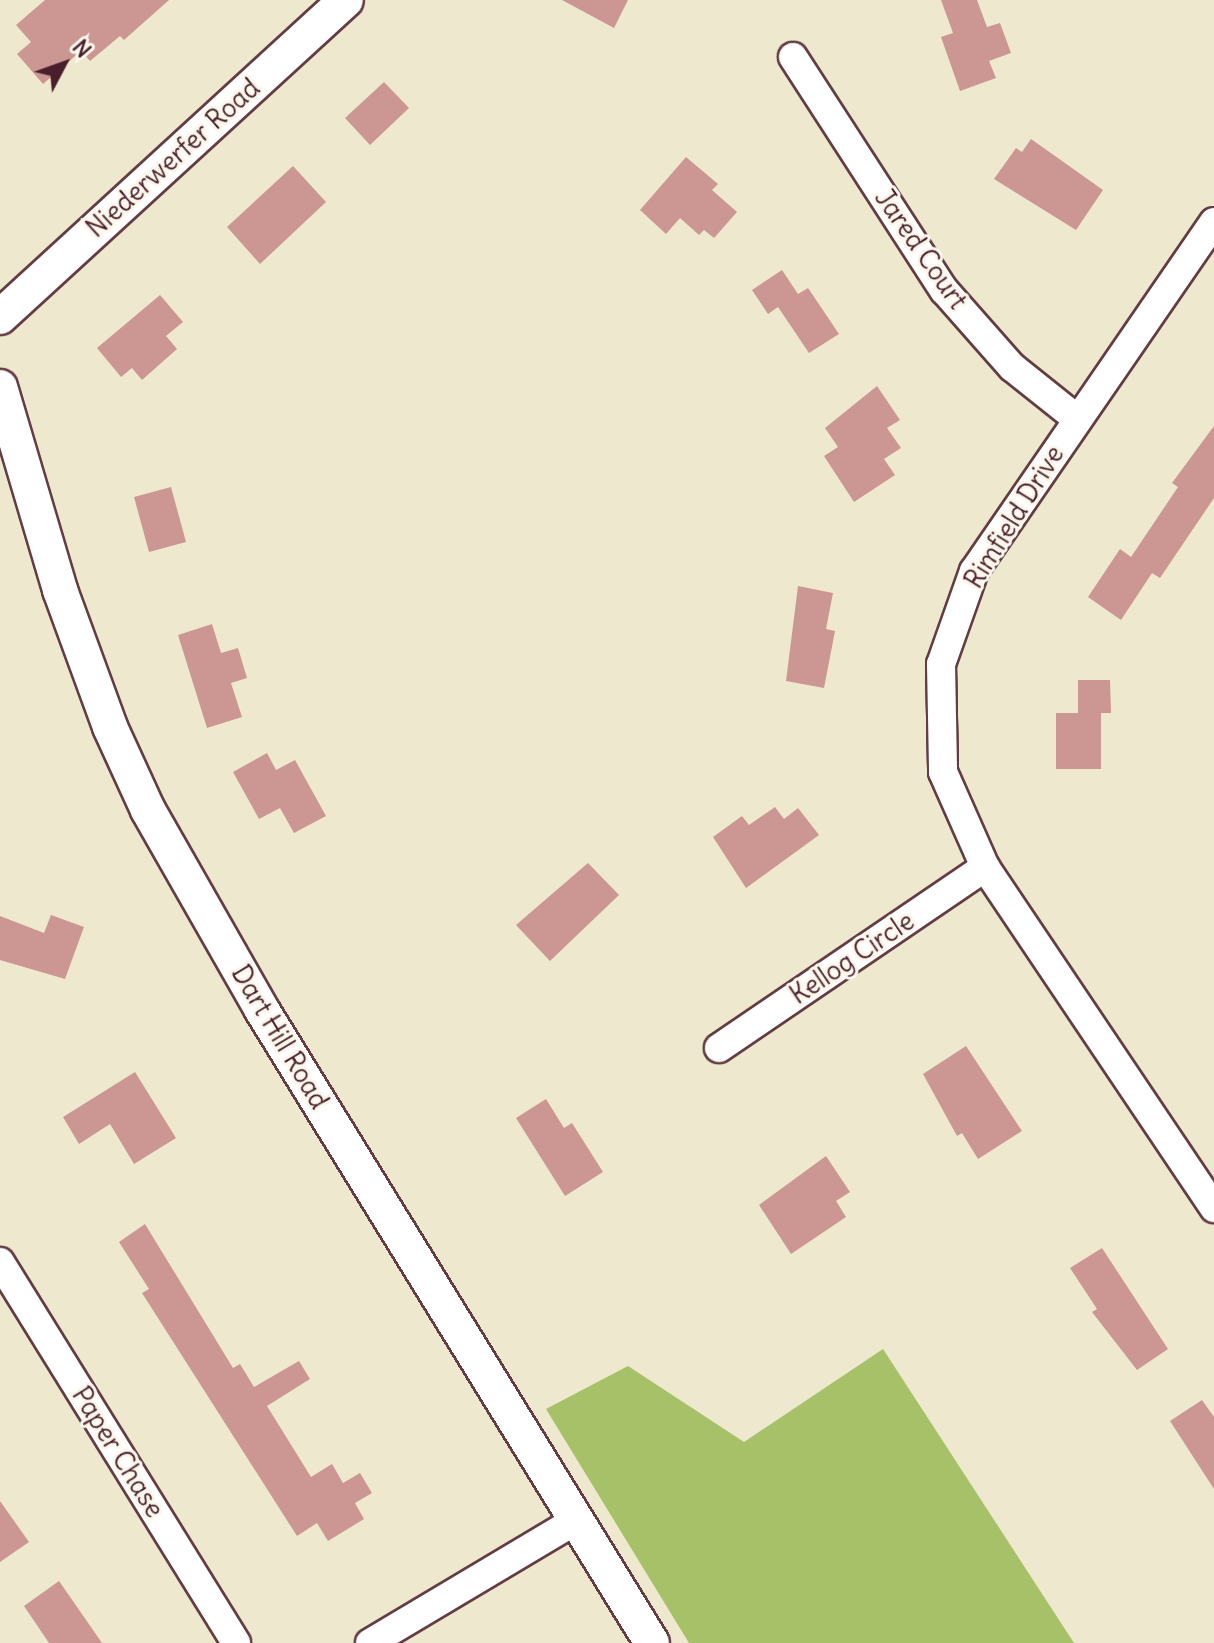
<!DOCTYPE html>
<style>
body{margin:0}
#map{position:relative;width:1214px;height:1643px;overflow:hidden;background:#eee8ce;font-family:Delius,sans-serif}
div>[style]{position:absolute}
.green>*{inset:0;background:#a6c168}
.building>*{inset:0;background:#cc9792}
.roads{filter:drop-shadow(2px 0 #633d43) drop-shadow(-2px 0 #633d43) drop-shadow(0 2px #633d43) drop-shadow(0 -2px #633d43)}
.minor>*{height:28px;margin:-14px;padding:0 14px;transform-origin:14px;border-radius:14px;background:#fff}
.tertiary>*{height:34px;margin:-17px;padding:0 17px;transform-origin:17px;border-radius:17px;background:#fff}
span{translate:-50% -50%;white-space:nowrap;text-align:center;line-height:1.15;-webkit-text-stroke:6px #fbf7ec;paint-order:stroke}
.street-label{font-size:26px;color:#4a1f2b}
.north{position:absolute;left:24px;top:24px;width:80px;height:80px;-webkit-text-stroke:6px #fbf7ec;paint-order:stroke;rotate:49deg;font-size:22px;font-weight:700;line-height:32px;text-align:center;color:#4a1f2b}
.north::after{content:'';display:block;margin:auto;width:28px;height:36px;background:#4a1f2b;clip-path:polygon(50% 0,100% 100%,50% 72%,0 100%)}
</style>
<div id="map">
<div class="green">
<i style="clip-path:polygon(883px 1349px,1074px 1643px,689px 1643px,546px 1409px,628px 1366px,744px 1442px)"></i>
</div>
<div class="building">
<i style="clip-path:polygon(45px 0,169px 0,124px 40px,120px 36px,90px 61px,81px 51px,43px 84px,17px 54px,31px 42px,16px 25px)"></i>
<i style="clip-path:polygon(562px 0,628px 0,614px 28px)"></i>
<i style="clip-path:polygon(941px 0,977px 0,987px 27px,1000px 23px,1011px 53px,989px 61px,996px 78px,960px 91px,941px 37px,953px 33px)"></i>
<i style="clip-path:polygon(384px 82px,409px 108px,370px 145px,345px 118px)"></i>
<i style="clip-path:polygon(1031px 139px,1103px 190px,1076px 230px,994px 179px,1016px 148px,1022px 152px)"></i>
<i style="clip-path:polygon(686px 157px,718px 184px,712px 190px,737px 212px,714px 238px,704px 230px,699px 235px,680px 218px,666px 234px,640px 210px)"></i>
<i style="clip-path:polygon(293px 166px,326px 202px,260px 264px,227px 227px)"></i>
<i style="clip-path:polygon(782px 270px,798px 294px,808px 288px,839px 334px,809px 353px,778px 307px,768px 314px,752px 290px)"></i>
<i style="clip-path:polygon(160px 295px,183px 322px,166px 336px,177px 349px,142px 380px,132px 368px,121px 377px,97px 348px)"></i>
<i style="clip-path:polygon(877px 386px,900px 420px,887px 428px,901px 448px,884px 459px,895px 475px,854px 502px,824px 456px,838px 447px,825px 428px)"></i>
<i style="clip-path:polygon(1214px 426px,1214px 498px,1160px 578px,1152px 573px,1121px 620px,1088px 597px,1120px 549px,1131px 557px,1178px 487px,1172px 483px)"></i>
<i style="clip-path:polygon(171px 487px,186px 542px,149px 552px,134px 497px)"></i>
<i style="clip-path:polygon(798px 586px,833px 593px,826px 629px,835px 631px,824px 688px,786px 681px)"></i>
<i style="clip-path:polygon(212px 624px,221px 653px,238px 648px,247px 678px,231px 683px,242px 717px,207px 728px,178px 635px)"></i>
<i style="clip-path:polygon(1078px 680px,1110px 680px,1111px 713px,1101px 713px,1101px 769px,1056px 769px,1056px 713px,1078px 713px)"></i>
<i style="clip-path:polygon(267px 753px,276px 770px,295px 760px,326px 816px,294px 833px,280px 808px,259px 819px,233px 772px)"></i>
<i style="clip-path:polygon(775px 807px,784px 819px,798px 808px,819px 835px,746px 888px,713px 837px,742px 816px,749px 825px)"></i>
<i style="clip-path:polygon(588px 863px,619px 895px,550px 961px,516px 925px)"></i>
<i style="clip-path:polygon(51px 915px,84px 927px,65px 979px,0 960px,0 916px,44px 933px)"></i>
<i style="clip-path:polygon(966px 1046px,1022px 1131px,978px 1159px,962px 1133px,957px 1136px,923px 1074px)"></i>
<i style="clip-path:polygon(135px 1072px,176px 1138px,134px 1164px,110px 1124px,79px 1144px,63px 1117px)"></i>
<i style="clip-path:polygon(546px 1099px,564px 1128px,572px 1123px,603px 1172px,565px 1196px,516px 1118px)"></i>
<i style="clip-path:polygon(826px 1156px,850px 1192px,836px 1201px,846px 1217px,791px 1254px,759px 1205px)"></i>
<i style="clip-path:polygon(145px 1224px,233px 1368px,240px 1364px,254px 1387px,299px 1361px,310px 1379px,267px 1406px,311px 1477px,332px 1464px,343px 1483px,360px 1473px,372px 1493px,355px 1503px,364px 1519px,328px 1541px,317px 1523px,297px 1536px,142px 1293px,149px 1289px,119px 1242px)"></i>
<i style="clip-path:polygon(1102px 1248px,1168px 1349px,1137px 1370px,1092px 1312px,1097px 1309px,1070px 1268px)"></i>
<i style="clip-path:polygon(1202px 1400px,1214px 1417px,1214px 1489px,1170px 1421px)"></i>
<i style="clip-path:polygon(0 1501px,29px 1542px,0 1562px)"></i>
<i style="clip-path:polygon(59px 1581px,102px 1643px,49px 1643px,24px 1606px)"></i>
</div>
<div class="roads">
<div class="minor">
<i style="left:793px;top:57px;width:278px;rotate:57.1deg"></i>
<i style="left:944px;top:290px;width:103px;rotate:48.6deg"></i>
<i style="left:1012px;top:367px;width:82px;rotate:38.6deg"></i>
<i style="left:1214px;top:222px;width:424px;rotate:124.5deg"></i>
<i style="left:974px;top:571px;width:99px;rotate:109.5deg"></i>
<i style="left:941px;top:664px;width:108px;rotate:88.9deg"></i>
<i style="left:943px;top:772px;width:104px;rotate:66.1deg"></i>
<i style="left:985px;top:867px;width:411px;rotate:56.1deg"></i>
<i style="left:719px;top:1048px;width:322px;rotate:-34.2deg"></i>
<i style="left:0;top:1262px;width:448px;rotate:58.2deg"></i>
<i style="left:370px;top:1643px;width:240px;rotate:-30.8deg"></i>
</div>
<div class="tertiary">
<i style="left:0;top:317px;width:469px;rotate:-42.5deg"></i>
<i style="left:0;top:387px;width:212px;rotate:73.5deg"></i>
<i style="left:60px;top:590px;width:146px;rotate:69.9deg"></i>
<i style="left:110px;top:727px;width:91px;rotate:65.4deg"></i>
<i style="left:148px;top:810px;width:230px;rotate:60.3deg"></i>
<i style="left:262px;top:1010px;width:743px;rotate:58.36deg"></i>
</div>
</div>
<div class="street-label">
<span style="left:173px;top:158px;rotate:-42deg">Niederwerfer Road</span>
<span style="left:921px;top:249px;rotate:55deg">Jared Court</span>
<span style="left:1014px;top:517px;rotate:-58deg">Rimfield Drive</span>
<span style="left:852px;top:958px;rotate:-34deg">Kellog Circle</span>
<span style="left:280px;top:1037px;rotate:59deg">Dart Hill Road</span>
<span style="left:118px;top:1452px;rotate:58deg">Paper Chase</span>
</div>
<div class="north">N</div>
</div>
